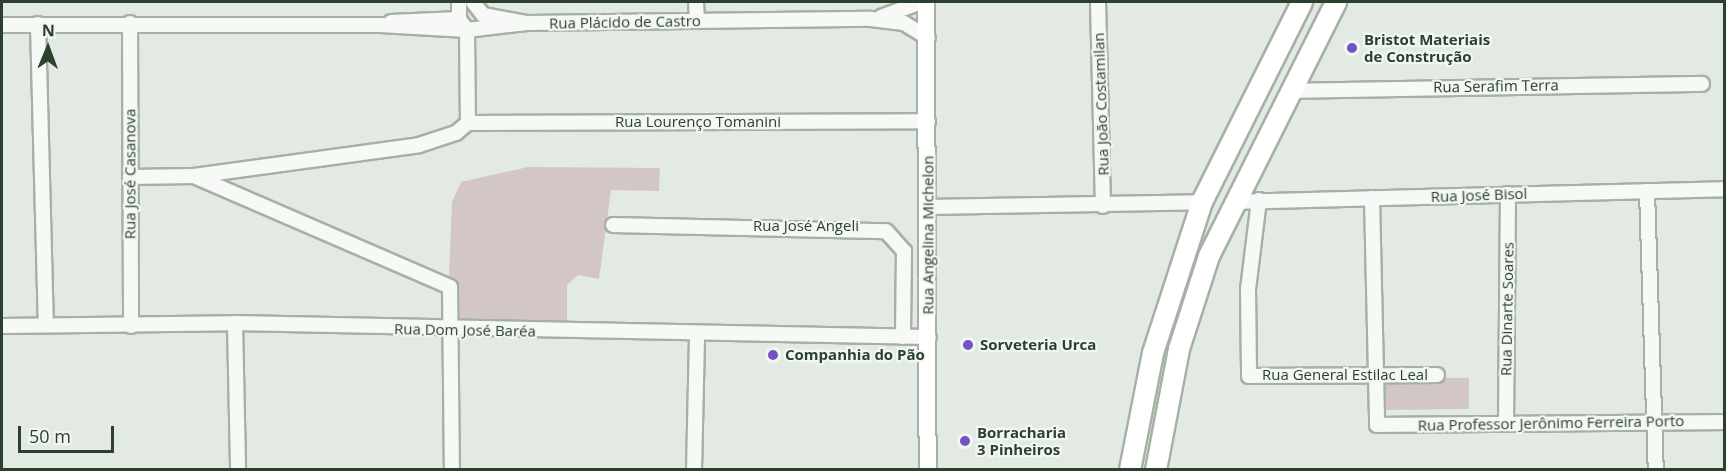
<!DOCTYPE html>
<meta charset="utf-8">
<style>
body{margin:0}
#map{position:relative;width:1726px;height:471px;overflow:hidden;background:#e3eae3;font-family:"Open Sans",sans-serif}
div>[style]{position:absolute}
.green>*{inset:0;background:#d3c7c5}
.roads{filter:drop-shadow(2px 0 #a5b1a5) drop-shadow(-2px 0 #a5b1a5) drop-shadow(0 2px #a5b1a5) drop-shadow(0 -2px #a5b1a5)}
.minor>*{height:14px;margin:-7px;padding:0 7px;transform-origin:7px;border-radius:7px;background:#f6f9f6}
.major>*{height:16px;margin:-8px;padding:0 8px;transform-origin:8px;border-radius:8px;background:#fff}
.highway>*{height:20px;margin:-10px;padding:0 10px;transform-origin:10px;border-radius:10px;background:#fff}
.dots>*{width:16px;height:16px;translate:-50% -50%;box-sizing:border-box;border:3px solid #f3f7f3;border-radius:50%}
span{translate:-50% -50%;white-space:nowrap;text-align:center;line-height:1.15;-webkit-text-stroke:4.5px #f3f7f3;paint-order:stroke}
.street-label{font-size:15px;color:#2c412d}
.poi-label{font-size:15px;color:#2c412d;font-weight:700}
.left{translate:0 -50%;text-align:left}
.frame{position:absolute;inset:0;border:3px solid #2c412d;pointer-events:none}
.north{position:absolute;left:18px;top:18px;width:60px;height:60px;-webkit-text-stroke:4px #f3f7f3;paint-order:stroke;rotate:1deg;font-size:16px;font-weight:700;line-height:24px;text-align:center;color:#2c412d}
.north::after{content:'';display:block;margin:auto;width:21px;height:27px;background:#2c412d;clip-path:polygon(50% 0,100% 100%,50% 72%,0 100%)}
.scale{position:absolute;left:18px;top:426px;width:96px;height:27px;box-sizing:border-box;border:3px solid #2c412d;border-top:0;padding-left:8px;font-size:18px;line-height:21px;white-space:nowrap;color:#2c412d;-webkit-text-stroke:4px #f3f7f3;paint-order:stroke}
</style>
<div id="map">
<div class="green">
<i style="clip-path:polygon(528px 167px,660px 168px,659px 191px,611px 190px,599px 279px,578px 275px,567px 285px,567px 331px,455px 329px,455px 287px,449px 274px,452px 202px,461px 182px)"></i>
<i style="clip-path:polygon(1384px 378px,1469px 378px,1469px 409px,1385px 410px)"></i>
</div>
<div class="roads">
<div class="minor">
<i style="left:459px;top:2px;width:17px;rotate:90deg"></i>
<i style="left:459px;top:19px;width:14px;rotate:54deg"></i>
<i style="left:467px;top:30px;width:93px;rotate:89.4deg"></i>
<i style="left:473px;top:2px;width:16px;rotate:52deg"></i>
<i style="left:483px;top:15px;width:45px;rotate:10.3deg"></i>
<i style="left:696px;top:2px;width:19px;rotate:87deg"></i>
<i style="left:1098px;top:2px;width:204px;rotate:88.6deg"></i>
<i style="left:881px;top:17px;width:43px;rotate:-20.6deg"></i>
<i style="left:391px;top:22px;width:68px;rotate:-2.5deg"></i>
<i style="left:130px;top:23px;width:303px;rotate:89.8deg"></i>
<i style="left:38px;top:24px;width:301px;rotate:88.5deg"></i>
<i style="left:2px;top:25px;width:378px"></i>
<i style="left:380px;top:25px;width:87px;rotate:3.3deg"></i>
<i style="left:467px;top:30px;width:60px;rotate:-6.7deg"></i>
<i style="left:527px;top:23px;width:344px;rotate:-0.7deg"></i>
<i style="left:871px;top:19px;width:33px;rotate:7deg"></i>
<i style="left:904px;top:23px;width:28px;rotate:32deg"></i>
<i style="left:1290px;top:91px;width:412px;rotate:-1deg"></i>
<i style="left:468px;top:123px;width:460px;rotate:-0.2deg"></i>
<i style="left:194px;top:176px;width:279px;rotate:23.4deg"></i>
<i style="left:450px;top:287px;width:183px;rotate:89.4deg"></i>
<i style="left:130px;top:177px;width:64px;rotate:-0.9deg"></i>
<i style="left:194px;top:176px;width:227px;rotate:-7.8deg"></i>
<i style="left:419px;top:145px;width:39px;rotate:-18deg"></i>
<i style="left:456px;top:133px;width:16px;rotate:-40deg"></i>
<i style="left:1647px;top:191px;width:279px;rotate:88.2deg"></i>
<i style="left:1372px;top:198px;width:227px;rotate:88.7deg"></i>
<i style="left:1377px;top:425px;width:347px;rotate:-0.5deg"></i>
<i style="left:1259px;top:200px;width:90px;rotate:97deg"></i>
<i style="left:1248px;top:289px;width:87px;rotate:89.3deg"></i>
<i style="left:1249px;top:376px;width:188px;rotate:-0.3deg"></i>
<i style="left:1233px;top:202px;width:491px;rotate:-1.5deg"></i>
<i style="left:927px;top:207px;width:275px;rotate:-1deg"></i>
<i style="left:613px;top:225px;width:273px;rotate:1.3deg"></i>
<i style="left:886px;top:231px;width:27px;rotate:48deg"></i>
<i style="left:904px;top:251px;width:86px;rotate:90.7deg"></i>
<i style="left:235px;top:323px;width:147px;rotate:88.8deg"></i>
<i style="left:2px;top:326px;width:233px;rotate:-0.7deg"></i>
<i style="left:235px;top:323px;width:694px;rotate:1.16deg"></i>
<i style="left:1506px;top:424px;width:230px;rotate:-89.5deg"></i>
<i style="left:694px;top:470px;width:136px;rotate:-88.7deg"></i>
</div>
<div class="major">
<i style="left:926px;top:2px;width:468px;rotate:89.8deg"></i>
</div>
<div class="highway">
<i style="left:1130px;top:470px;width:119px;rotate:-78.9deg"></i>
<i style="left:1153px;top:353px;width:159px;rotate:-72deg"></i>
<i style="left:1202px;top:202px;width:224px;rotate:-63.4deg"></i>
<i style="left:1156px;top:470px;width:123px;rotate:-79.2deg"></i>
<i style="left:1179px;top:349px;width:98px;rotate:-72.1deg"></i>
<i style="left:1209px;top:256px;width:284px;rotate:-63.4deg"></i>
</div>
</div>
<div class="dots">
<i style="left:1352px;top:48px;background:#7254c3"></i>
<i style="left:968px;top:345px;background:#7254c3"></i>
<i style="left:773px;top:355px;background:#7254c3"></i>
<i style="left:965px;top:441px;background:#7254c3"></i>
</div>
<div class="street-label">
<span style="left:625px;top:22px;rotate:-1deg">Rua Plácido de Castro</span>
<span style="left:1496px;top:86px;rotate:-1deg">Rua Serafim Terra</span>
<span style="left:1101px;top:104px;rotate:-92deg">Rua João Costamilan</span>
<span style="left:698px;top:122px">Rua Lourenço Tomanini</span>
<span style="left:130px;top:174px;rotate:-90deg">Rua José Casanova</span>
<span style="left:1479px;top:195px;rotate:-2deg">Rua José Bisol</span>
<span style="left:806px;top:226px">Rua José Angeli</span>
<span style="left:928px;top:235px;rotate:-90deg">Rua Angelina Michelon</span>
<span style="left:1507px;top:309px;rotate:-89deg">Rua Dinarte Soares</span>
<span style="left:465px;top:330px;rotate:1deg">Rua Dom José Baréa</span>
<span style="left:1345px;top:375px">Rua General Estilac Leal</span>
<span style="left:1551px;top:423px;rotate:-1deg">Rua Professor Jerônimo Ferreira Porto</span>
</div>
<div class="poi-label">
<span class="left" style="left:1364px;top:48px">Bristot Materiais<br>de Construção</span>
<span class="left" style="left:980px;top:345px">Sorveteria Urca</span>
<span class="left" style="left:785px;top:355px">Companhia do Pão</span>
<span class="left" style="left:977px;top:441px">Borracharia<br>3 Pinheiros</span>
</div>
<div class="frame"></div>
<div class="north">N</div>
<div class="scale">50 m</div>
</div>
